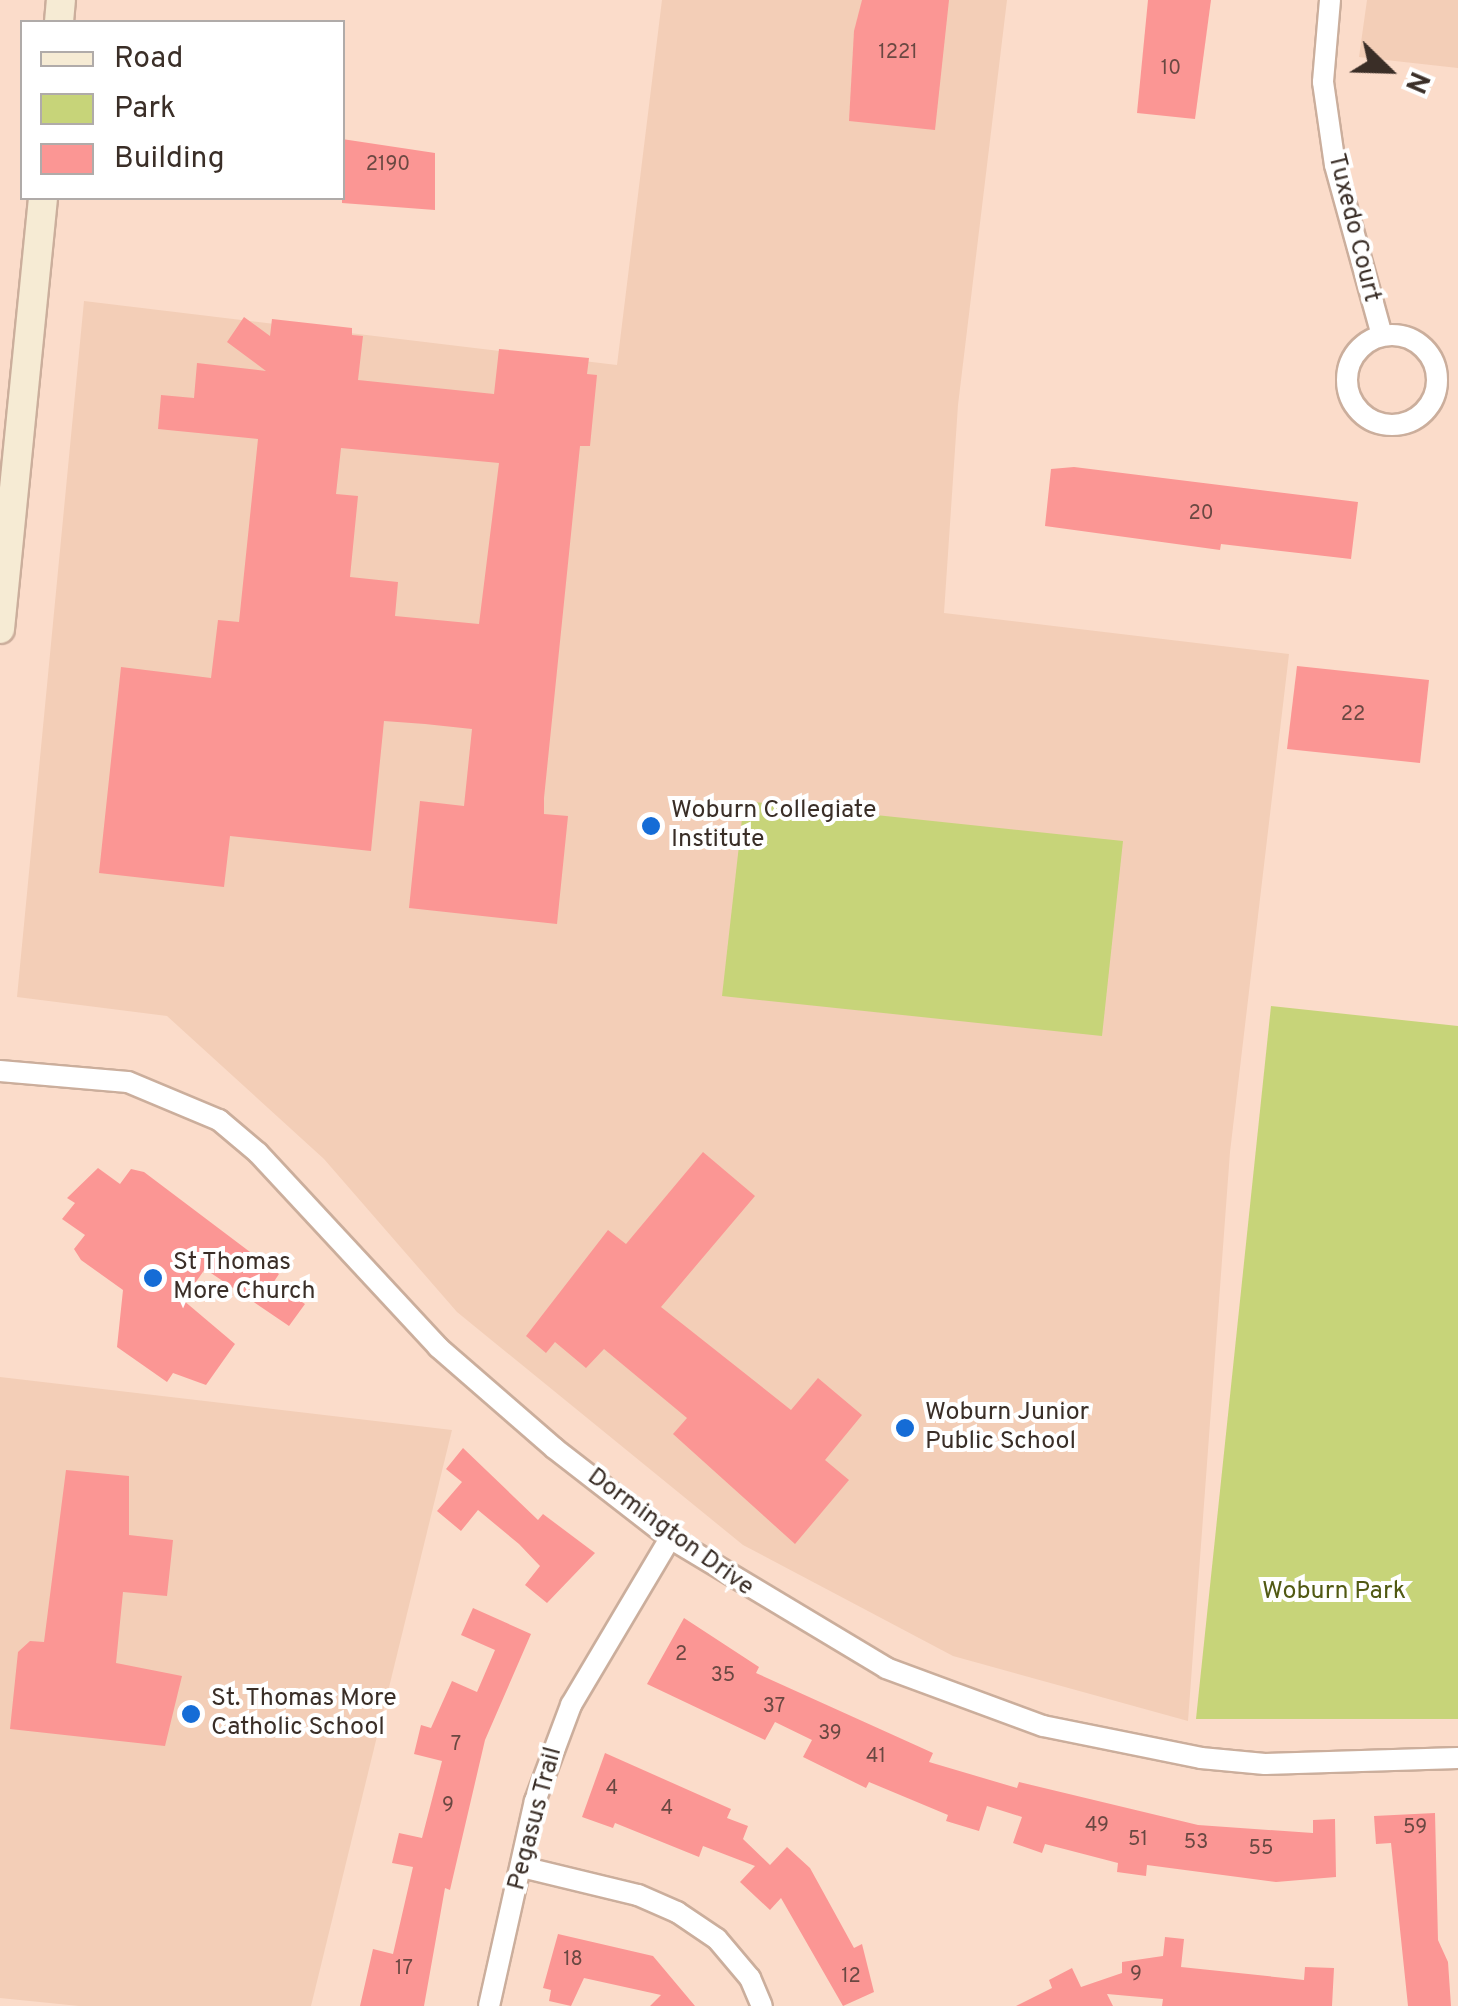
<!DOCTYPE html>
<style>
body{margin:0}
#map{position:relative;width:1458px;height:2006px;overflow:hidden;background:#fbdcca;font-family:Overpass,sans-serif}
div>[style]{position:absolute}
.built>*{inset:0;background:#f3ceb7}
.green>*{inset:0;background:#c7d479}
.building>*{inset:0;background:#fb9694}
.roads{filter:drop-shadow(2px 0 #cbae9c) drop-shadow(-2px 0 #cbae9c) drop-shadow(0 2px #cbae9c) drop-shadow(0 -2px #cbae9c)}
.street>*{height:20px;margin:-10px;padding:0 10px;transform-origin:10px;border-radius:10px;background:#fff}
.street>.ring{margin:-10px;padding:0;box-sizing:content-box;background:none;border:20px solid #fff;border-radius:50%}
.secondary>*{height:28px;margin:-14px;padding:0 14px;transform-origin:14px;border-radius:14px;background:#f6ebd4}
.dots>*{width:28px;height:28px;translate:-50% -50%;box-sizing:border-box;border:5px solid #fff;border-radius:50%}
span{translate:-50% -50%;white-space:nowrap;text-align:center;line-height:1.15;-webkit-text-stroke:8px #fff;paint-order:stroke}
.number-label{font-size:20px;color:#6a4842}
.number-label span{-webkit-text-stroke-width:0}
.street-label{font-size:25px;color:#3a2e27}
.poi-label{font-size:25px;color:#3a2e27}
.left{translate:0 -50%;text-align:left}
.park-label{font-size:25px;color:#515913}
.legend{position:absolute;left:20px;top:20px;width:325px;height:180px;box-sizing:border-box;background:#fff;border:2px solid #b0aba9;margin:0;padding:12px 18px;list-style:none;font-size:30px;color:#3a2e27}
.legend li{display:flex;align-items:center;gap:20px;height:50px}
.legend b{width:50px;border:2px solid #b0aba9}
.north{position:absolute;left:1338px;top:20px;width:100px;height:100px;-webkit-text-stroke:8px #fff;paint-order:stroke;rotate:113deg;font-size:28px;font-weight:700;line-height:40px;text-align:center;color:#3a2e27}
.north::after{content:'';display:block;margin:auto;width:35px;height:45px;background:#3a2e27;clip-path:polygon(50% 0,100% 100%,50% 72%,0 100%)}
</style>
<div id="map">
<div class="built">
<i style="clip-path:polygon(662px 0,1007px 0,958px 405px,944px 613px,1289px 654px,1230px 1152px,1188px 1721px,953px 1656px,743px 1545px,457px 1312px,324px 1159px,167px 1016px,17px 997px,84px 301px,617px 365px)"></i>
<i style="clip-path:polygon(1367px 0,1458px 0,1458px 68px,1359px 57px)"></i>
<i style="clip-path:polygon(0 1377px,452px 1430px,311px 2006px,79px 2006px,0 1998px)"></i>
</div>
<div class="green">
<i style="clip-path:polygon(744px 801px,1123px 841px,1102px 1036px,722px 996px)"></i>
<i style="clip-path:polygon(1271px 1006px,1458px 1026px,1458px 1719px,1196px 1719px)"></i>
</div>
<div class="building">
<i style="clip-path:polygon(862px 0,949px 0,935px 130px,849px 121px,854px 31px)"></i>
<i style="clip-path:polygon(1148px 0,1211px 0,1195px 119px,1137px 113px)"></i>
<i style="clip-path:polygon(342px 139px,435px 153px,435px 210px,342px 203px)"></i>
<i style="clip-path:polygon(evenodd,244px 317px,270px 336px,272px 319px,352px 328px,352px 335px,363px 336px,358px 380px,494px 394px,499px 349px,589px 358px,587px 374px,597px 375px,590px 446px,580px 446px,544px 798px,544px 814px,568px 816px,557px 924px,409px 908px,420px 801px,464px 806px,472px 729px,425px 724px,384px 721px,371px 851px,230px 836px,224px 887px,99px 873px,121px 667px,211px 678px,218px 620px,239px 622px,258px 439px,158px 429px,161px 395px,194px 398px,197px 363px,266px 371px,227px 342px,244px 317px,341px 448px,499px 463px,479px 624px,395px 616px,398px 582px,350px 577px,358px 496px,336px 494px,341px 448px)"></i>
<i style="clip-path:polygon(1074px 467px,1358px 502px,1351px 559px,1221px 544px,1220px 550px,1045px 526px,1051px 469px)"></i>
<i style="clip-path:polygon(1297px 666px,1429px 680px,1420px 763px,1287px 749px)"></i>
<i style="clip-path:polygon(703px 1152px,755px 1196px,661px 1307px,791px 1410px,818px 1378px,862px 1415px,825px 1460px,849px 1480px,795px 1544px,673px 1434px,687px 1418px,604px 1349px,586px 1368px,555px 1342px,546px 1353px,526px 1336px,608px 1230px,626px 1244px)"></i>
<i style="clip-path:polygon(98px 1168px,120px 1184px,131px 1169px,144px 1172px,279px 1274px,273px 1283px,305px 1304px,289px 1326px,205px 1269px,183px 1300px,235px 1344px,206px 1385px,173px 1373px,167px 1382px,117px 1347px,123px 1290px,81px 1260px,74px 1249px,85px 1235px,62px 1219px,75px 1203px,67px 1198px)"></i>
<i style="clip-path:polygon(463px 1448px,538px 1520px,543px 1514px,595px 1553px,547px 1603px,525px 1585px,540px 1566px,519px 1544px,478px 1510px,461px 1531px,437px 1511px,462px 1482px,446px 1469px)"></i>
<i style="clip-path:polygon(66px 1470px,129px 1476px,129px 1535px,173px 1540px,167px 1596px,123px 1592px,116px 1663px,182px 1676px,165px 1746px,10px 1729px,18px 1652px,30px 1641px,44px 1642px)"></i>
<i style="clip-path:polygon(473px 1608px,531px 1634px,485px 1740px,450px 1890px,445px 1888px,424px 2006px,360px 2006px,373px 1949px,393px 1954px,413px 1867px,392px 1863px,399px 1833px,422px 1838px,442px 1761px,414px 1754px,421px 1725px,431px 1728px,452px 1681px,477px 1692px,495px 1650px,461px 1635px)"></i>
<i style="clip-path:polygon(684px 1618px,759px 1667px,756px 1673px,933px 1753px,929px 1762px,1017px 1788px,1019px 1782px,1198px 1825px,1313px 1833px,1313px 1820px,1335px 1819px,1336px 1877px,1276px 1882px,1147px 1865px,1146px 1876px,1117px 1872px,1118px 1863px,1045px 1844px,1042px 1853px,1013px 1843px,1022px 1817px,987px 1806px,979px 1831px,946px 1821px,948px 1815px,869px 1782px,866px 1788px,803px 1757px,812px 1740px,775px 1722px,765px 1740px,647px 1684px)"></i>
<i style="clip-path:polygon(605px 1753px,731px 1809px,727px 1818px,748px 1826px,743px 1839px,770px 1865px,787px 1847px,810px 1868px,854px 1948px,862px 1944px,874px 1992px,843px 2006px,781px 1898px,770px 1910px,740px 1882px,755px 1866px,703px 1846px,699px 1857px,615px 1823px,613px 1828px,582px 1817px)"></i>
<i style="clip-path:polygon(1435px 1813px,1438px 1940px,1448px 1962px,1451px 2006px,1408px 2006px,1391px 1843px,1376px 1844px,1374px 1816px)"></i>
<i style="clip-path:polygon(558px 1934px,653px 1956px,695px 2006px,650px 2006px,661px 1995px,584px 1978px,571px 2006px,549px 2001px,551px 1990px,543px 1988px)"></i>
<i style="clip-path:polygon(1165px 1937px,1184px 1939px,1181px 1967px,1304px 1980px,1305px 1967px,1334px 1968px,1332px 2006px,1162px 2006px,1163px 1999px,1107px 1994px,1113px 2006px,1016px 2006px,1052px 1988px,1049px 1980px,1072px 1968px,1081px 1987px,1122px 1973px,1122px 1962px,1163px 1956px)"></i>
</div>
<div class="roads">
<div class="street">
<i style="left:1330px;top:0;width:82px;rotate:94.9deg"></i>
<i style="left:1323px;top:82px;width:84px;rotate:81.8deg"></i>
<i style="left:1335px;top:165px;width:177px;rotate:74.6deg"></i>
<i class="ring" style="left:1347px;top:335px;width:70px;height:70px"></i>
<i style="left:0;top:1071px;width:128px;rotate:4.9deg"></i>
<i style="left:128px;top:1082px;width:99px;rotate:22.7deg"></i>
<i style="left:219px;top:1120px;width:51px;rotate:40.2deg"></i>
<i style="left:258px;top:1153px;width:265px;rotate:47.1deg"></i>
<i style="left:438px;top:1347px;width:154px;rotate:41deg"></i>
<i style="left:554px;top:1448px;width:147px;rotate:37.8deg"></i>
<i style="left:670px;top:1538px;width:252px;rotate:31deg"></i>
<i style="left:886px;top:1668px;width:167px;rotate:20.3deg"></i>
<i style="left:1043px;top:1726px;width:161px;rotate:11.4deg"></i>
<i style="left:1201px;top:1758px;width:64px;rotate:5.4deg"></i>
<i style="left:1265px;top:1764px;width:193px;rotate:-1.8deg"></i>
<i style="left:522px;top:1867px;width:119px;rotate:13.6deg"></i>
<i style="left:638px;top:1895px;width:43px;rotate:23.6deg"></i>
<i style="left:677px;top:1912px;width:48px;rotate:34deg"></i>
<i style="left:717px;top:1939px;width:51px;rotate:49.8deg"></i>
<i style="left:750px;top:1978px;width:30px;rotate:67deg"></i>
<i style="left:489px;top:2006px;width:210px;rotate:-77.4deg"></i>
<i style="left:535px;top:1801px;width:103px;rotate:-69.4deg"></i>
<i style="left:571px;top:1705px;width:194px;rotate:-59.3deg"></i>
</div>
<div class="secondary">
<i style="left:59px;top:22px;width:22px;rotate:-85deg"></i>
<i style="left:0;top:629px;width:433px;rotate:-84.3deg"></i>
</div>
</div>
<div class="dots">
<i style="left:651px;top:826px;background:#156cd6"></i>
<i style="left:153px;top:1278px;background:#156cd6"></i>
<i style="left:905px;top:1428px;background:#156cd6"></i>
<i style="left:191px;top:1714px;background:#156cd6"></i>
</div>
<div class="number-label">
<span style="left:898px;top:53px">1221</span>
<span style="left:1171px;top:69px">10</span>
<span style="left:388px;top:165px">2190</span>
<span style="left:1201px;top:514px">20</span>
<span style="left:1353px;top:715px">22</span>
<span style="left:681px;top:1655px">2</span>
<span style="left:723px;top:1676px">35</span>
<span style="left:774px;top:1707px">37</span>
<span style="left:830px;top:1734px">39</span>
<span style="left:456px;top:1745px">7</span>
<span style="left:876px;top:1757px">41</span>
<span style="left:612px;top:1789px">4</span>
<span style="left:448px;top:1806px">9</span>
<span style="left:667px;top:1809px">4</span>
<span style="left:1097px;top:1826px">49</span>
<span style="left:1415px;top:1828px">59</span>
<span style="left:1138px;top:1840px">51</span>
<span style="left:1196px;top:1843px">53</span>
<span style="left:1261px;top:1849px">55</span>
<span style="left:573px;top:1960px">18</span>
<span style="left:404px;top:1969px">17</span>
<span style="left:1136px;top:1975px">9</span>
<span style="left:851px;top:1977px">12</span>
</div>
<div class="street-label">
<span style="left:1353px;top:228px;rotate:76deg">Tuxedo Court</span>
<span style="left:670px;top:1533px;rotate:36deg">Dormington Drive</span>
<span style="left:536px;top:1819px;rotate:-75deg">Pegasus Trail</span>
</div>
<div class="poi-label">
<span class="left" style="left:671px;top:826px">Woburn Collegiate<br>Institute</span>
<span class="left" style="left:173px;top:1278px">St Thomas<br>More Church</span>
<span class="left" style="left:925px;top:1428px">Woburn Junior<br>Public School</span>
<span class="left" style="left:211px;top:1714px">St. Thomas More<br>Catholic School</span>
</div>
<div class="park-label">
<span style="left:1334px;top:1592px">Woburn Park</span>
</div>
<ul class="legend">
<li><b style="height:12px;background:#f6ebd4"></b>Road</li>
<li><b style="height:28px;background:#c7d479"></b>Park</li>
<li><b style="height:28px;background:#fb9694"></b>Building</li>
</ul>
<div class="north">N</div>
</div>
